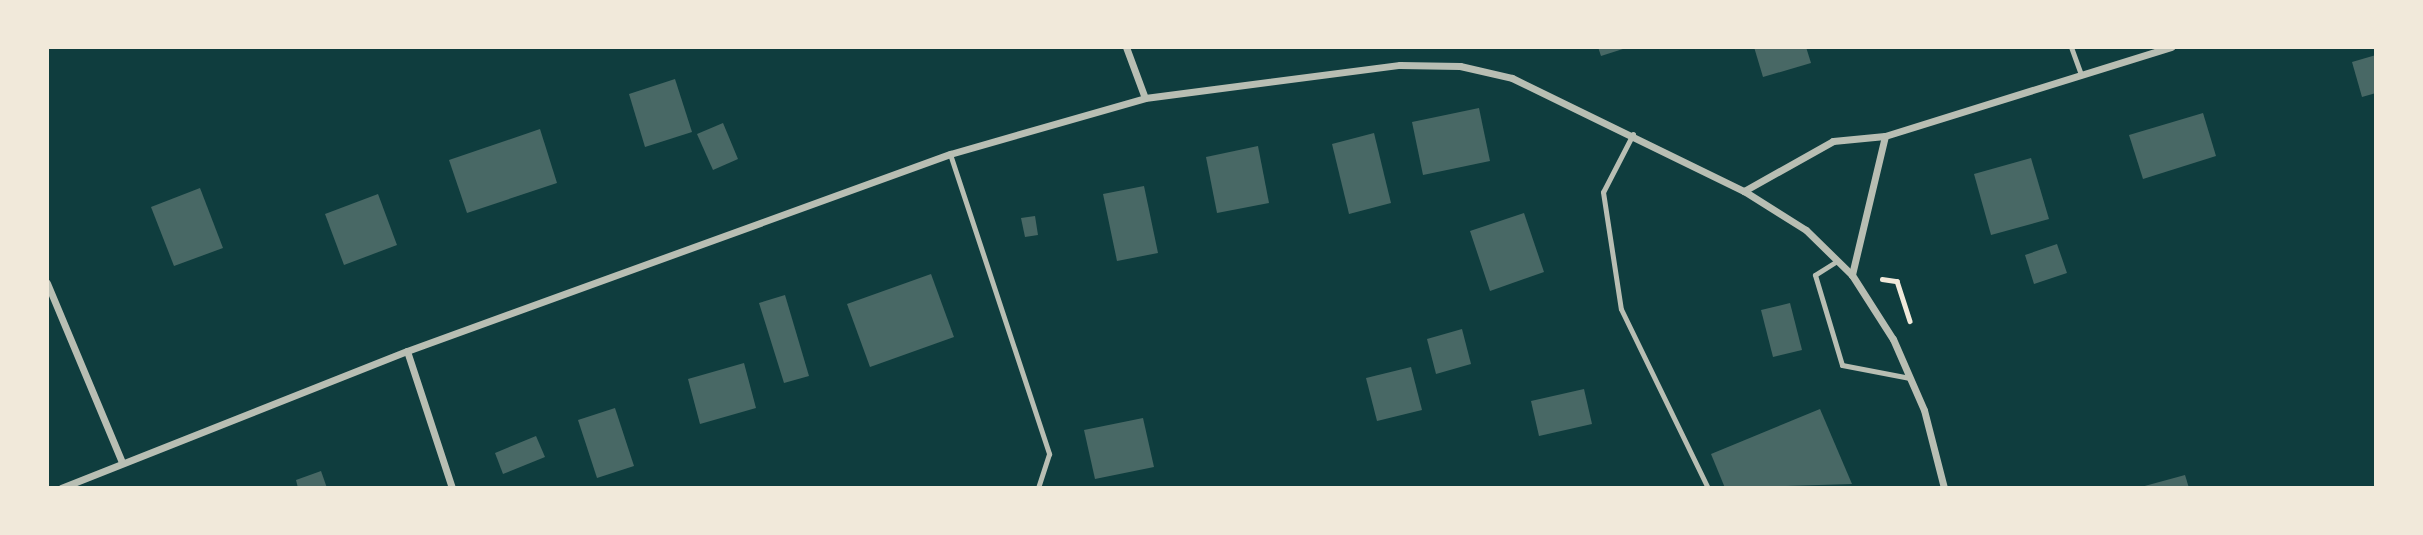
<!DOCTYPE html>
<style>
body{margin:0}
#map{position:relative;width:2423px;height:535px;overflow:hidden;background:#0f3d3e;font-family:Commissioner,sans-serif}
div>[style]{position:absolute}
.building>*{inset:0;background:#486865}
.path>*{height:4.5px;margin:-2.25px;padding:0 2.25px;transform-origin:2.25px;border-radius:2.25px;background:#f1e9da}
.service>*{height:5px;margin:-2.5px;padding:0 2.5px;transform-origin:2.5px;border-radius:2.5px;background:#b8beb3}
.minor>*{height:7px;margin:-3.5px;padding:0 3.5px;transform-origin:3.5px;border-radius:3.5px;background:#b8beb3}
span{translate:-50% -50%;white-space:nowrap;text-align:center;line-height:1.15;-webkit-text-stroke:7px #f1e9da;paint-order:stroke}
.frame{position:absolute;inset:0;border:49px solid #f1e9da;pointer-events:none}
</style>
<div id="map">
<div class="building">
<i style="clip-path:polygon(1598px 47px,1626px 47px,1626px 48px,1601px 56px)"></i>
<i style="clip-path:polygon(1754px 47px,1806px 47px,1811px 63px,1763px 77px)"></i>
<i style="clip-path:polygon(2376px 55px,2376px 93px,2362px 97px,2352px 62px)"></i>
<i style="clip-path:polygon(675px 79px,692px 132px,645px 147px,629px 94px)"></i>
<i style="clip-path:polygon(1479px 108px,1490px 161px,1423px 175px,1412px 122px)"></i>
<i style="clip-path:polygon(2203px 113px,2216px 156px,2143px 179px,2129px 135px)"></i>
<i style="clip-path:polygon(723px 123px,738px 159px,713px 170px,697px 134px)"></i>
<i style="clip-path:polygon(540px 129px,557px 183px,467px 213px,449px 160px)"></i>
<i style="clip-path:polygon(1374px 133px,1391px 203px,1349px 214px,1332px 144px)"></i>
<i style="clip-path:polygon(1258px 146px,1269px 203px,1217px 213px,1206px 157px)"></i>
<i style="clip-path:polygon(2031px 158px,2049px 219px,1991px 235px,1974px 174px)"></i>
<i style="clip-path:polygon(1144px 186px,1158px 253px,1117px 261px,1103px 194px)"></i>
<i style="clip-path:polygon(200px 188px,223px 248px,174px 266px,151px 207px)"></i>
<i style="clip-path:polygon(378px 194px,397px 245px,344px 265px,325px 214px)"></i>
<i style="clip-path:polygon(1524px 213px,1544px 272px,1490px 291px,1470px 231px)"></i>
<i style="clip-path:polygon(1035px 216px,1038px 235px,1025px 237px,1021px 218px)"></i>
<i style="clip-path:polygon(2057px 244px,2067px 273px,2034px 284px,2025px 255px)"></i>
<i style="clip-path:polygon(931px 274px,954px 337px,870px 367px,847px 304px)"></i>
<i style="clip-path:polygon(785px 295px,809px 376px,784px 383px,759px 303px)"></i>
<i style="clip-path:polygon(1790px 303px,1802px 350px,1773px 357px,1761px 310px)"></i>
<i style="clip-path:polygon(1462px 329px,1471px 364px,1436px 374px,1427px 339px)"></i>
<i style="clip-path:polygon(744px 363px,756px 408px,700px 424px,688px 379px)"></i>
<i style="clip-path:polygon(1411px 367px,1422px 410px,1377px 421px,1366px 378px)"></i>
<i style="clip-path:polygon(1584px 389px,1592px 424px,1539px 436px,1531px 401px)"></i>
<i style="clip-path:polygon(615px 408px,634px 466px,597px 478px,578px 420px)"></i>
<i style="clip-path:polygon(1820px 409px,1852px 484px,1725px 488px,1711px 454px)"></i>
<i style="clip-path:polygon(1143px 418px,1154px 467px,1095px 479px,1084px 430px)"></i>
<i style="clip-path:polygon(536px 436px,545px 457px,503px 474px,495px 453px)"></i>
<i style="clip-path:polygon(321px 471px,327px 488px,298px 488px,296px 480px)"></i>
<i style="clip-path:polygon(2185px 475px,2189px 488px,2141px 488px,2141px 487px)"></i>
</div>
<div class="path">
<i style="left:1882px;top:279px;width:15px;rotate:8deg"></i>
<i style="left:1897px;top:281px;width:42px;rotate:72deg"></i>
</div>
<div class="service">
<i style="left:2071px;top:47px;width:30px;rotate:70deg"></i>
<i style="left:1633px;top:134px;width:65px;rotate:117.3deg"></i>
<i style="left:1603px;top:192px;width:118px;rotate:81.3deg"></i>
<i style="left:1621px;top:309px;width:199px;rotate:64.1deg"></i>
<i style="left:950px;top:154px;width:316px;rotate:71.7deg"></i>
<i style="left:1049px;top:454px;width:36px;rotate:108deg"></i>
<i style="left:1837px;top:261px;width:26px;rotate:148deg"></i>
<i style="left:1815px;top:275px;width:94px;rotate:73.3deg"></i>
<i style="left:1842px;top:365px;width:69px;rotate:10.8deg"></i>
</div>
<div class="minor">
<i style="left:1126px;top:47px;width:54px;rotate:69.6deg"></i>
<i style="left:1885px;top:136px;width:300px;rotate:-17.3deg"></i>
<i style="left:1744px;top:191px;width:102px;rotate:-29.3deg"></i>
<i style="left:1833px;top:141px;width:52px;rotate:-5.5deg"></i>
<i style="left:1885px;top:136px;width:143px;rotate:103.4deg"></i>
<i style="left:47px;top:283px;width:194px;rotate:67.3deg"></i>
<i style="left:407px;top:351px;width:144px;rotate:71.8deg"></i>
<i style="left:61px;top:488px;width:372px;rotate:-21.6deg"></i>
<i style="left:407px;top:351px;width:578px;rotate:-19.94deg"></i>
<i style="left:950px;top:154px;width:203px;rotate:-16deg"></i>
<i style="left:1145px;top:98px;width:257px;rotate:-7.4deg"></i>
<i style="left:1400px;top:65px;width:60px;rotate:1deg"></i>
<i style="left:1460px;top:66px;width:53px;rotate:13deg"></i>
<i style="left:1512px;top:78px;width:258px;rotate:26deg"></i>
<i style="left:1744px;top:191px;width:73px;rotate:32.2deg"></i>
<i style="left:1806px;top:230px;width:64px;rotate:44.4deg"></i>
<i style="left:1852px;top:275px;width:76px;rotate:57.4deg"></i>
<i style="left:1893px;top:339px;width:77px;rotate:66.4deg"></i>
<i style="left:1924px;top:410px;width:81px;rotate:75.6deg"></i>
</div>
<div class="frame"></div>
</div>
